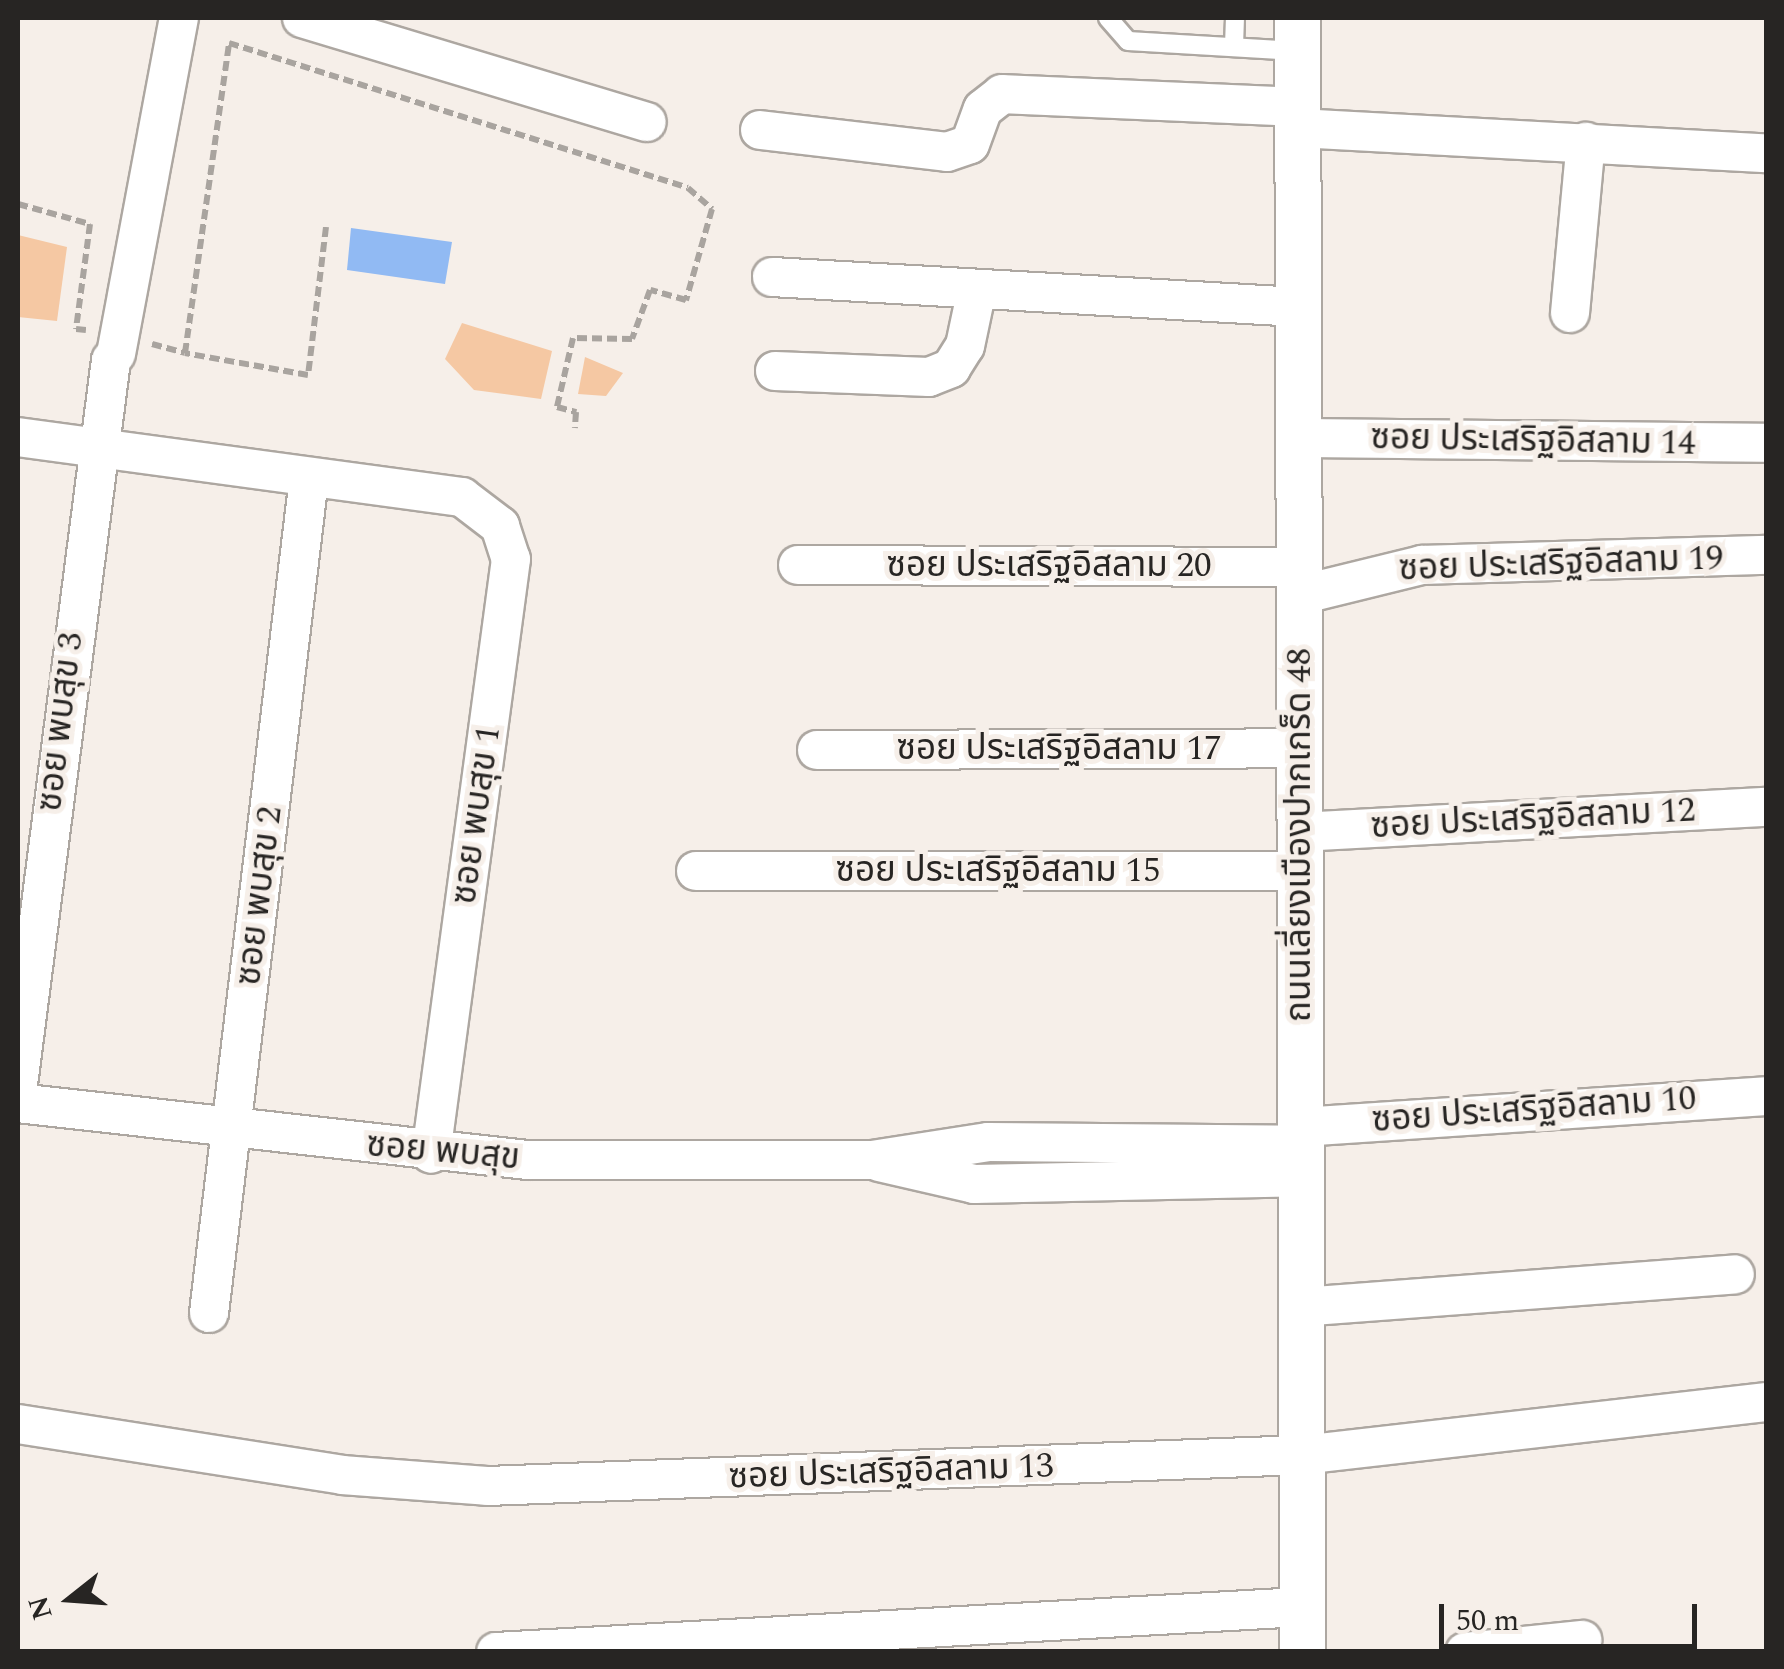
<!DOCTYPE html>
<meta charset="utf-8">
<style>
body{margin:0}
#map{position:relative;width:1784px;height:1669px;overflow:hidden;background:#f6efe9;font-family:Spectral,"Noto Sans Thai",serif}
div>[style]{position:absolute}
.green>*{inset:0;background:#f5c8a3}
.water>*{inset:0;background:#91baf3}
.path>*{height:6px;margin-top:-3px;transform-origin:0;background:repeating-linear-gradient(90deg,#a9a49f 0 10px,transparent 0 15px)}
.roads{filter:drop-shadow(2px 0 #ada7a1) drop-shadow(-2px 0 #ada7a1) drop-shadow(0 2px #ada7a1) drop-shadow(0 -2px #ada7a1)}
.service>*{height:18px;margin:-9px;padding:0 9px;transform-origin:9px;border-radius:9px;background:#fff}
.minor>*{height:38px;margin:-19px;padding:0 19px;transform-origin:19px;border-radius:19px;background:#fff}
.tertiary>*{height:45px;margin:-22.5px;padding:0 22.5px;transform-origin:22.5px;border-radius:22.5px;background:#fff}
span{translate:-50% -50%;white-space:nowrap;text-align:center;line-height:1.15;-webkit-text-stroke:10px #f6efe9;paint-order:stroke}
.street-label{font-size:35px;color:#272523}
.frame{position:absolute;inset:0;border:20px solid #272523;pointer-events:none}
.north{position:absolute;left:20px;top:1549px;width:100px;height:100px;-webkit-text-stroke:8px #f6efe9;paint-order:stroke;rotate:253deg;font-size:28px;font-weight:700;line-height:40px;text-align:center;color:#272523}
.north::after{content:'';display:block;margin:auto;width:35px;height:45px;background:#272523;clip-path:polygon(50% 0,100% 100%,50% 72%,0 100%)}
.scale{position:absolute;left:1439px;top:1604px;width:258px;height:45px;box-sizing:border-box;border:5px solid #272523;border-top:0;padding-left:12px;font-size:30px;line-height:35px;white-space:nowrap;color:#272523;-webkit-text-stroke:8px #f6efe9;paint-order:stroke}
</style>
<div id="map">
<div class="green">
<i style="clip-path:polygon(18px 235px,67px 247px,57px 321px,18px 317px)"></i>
<i style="clip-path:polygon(462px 323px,552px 351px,541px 399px,474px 390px,445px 359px)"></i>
<i style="clip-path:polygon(585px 357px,623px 373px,606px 396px,578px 394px)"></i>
</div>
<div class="water">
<i style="clip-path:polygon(351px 228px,452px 242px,445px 284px,347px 270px)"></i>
</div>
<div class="path">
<i style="left:18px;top:204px;width:75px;rotate:15.5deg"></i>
<i style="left:90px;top:224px;width:106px;rotate:97.6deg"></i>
<i style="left:76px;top:329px;width:10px;rotate:6deg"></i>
<i style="left:326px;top:227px;width:149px;rotate:96.9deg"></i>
<i style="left:308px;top:375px;width:125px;rotate:-169.9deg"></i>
<i style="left:185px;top:353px;width:313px;rotate:-81.9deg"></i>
<i style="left:229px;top:43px;width:481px;rotate:17.5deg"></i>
<i style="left:688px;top:188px;width:32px;rotate:41deg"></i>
<i style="left:712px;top:209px;width:95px;rotate:105.9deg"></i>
<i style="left:686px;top:300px;width:37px;rotate:-164deg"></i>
<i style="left:650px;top:290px;width:52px;rotate:110.2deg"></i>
<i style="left:632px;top:339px;width:59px;rotate:-179deg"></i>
<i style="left:573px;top:338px;width:71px;rotate:103.1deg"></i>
<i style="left:557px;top:407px;width:20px;rotate:15deg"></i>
<i style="left:576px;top:412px;width:16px;rotate:94deg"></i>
<i style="left:152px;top:344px;width:34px;rotate:15deg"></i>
</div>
<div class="roads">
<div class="service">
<i style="left:1108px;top:18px;width:30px;rotate:49deg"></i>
<i style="left:1128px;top:41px;width:169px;rotate:3.4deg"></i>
<i style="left:1234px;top:46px;width:28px;rotate:-88deg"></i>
</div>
<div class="minor">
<i style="left:302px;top:18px;width:360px;rotate:16.8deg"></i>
<i style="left:1298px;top:128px;width:469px;rotate:3.1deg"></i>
<i style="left:760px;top:130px;width:188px;rotate:6.7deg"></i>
<i style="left:947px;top:152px;width:24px;rotate:-19deg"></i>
<i style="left:970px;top:144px;width:37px;rotate:-70deg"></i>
<i style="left:983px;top:109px;width:24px;rotate:-38deg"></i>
<i style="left:1002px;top:94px;width:296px;rotate:2.5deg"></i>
<i style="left:772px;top:277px;width:528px;rotate:3.26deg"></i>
<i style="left:1570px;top:313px;width:172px;rotate:-84.7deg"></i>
<i style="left:116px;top:354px;width:342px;rotate:-79.4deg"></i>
<i style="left:775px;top:371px;width:154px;rotate:2.2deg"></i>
<i style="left:929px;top:377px;width:24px;rotate:-22deg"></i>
<i style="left:951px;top:368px;width:26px;rotate:-58deg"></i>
<i style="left:965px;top:346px;width:58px;rotate:-78.1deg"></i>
<i style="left:18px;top:437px;width:448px;rotate:7.7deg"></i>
<i style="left:462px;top:497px;width:48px;rotate:37.3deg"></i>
<i style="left:500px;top:526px;width:35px;rotate:72deg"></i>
<i style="left:511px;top:559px;width:600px;rotate:97.66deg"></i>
<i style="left:1299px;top:438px;width:467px;rotate:0.6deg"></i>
<i style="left:798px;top:565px;width:502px;rotate:0.23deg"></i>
<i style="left:1300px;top:595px;width:126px;rotate:-13.8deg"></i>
<i style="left:1422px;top:565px;width:344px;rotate:-1.7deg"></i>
<i style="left:817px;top:750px;width:483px;rotate:-0.2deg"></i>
<i style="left:1300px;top:832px;width:467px;rotate:-3.1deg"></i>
<i style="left:696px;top:871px;width:604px"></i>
<i style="left:18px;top:1084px;width:730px;rotate:-82.68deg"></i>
<i style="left:18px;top:1103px;width:512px;rotate:6.39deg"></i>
<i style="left:527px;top:1160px;width:345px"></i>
<i style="left:872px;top:1160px;width:117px;rotate:-8.8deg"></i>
<i style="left:988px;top:1142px;width:313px;rotate:0.5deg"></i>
<i style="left:1301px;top:1127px;width:466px;rotate:-3.8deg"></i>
<i style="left:879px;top:1162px;width:98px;rotate:13deg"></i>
<i style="left:974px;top:1184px;width:326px;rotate:-1.2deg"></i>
<i style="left:1301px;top:1307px;width:435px;rotate:-4.3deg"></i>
<i style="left:209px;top:1313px;width:841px;rotate:-83.17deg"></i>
<i style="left:18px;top:1424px;width:328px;rotate:8.9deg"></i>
<i style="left:342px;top:1475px;width:145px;rotate:4.3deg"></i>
<i style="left:487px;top:1486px;width:816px;rotate:-2.18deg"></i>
<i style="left:1302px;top:1455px;width:467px;rotate:-6.5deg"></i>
<i style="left:496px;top:1652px;width:807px;rotate:-3.2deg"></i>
<i style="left:1465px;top:1652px;width:118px;rotate:-5.9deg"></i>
</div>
<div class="tertiary">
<i style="left:1297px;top:18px;width:1634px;rotate:89.82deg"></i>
</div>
</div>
<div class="street-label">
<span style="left:1533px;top:441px;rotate:1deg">ซอย ประเสริฐอิสลาม 14</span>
<span style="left:1561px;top:564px;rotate:-2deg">ซอย ประเสริฐอิสลาม 19</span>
<span style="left:1049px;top:566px">ซอย ประเสริฐอิสลาม 20</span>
<span style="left:61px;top:722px;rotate:-83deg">ซอย พบสุข 3</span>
<span style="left:1059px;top:749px">ซอย ประเสริฐอิสลาม 17</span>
<span style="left:477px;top:815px;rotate:-82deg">ซอย พบสุข 1</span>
<span style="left:1533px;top:819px;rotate:-3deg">ซอย ประเสริฐอิสลาม 12</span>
<span style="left:1300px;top:835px;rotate:-90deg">ถนนเลี่ยงเมืองปากเกร็ด 48</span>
<span style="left:998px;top:871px">ซอย ประเสริฐอิสลาม 15</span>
<span style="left:260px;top:896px;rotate:-83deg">ซอย พบสุข 2</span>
<span style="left:1534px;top:1110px;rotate:-4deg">ซอย ประเสริฐอิสลาม 10</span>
<span style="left:443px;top:1152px;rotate:5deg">ซอย พบสุข</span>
<span style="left:891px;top:1472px;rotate:-2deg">ซอย ประเสริฐอิสลาม 13</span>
</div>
<div class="frame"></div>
<div class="north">N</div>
<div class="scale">50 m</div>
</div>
